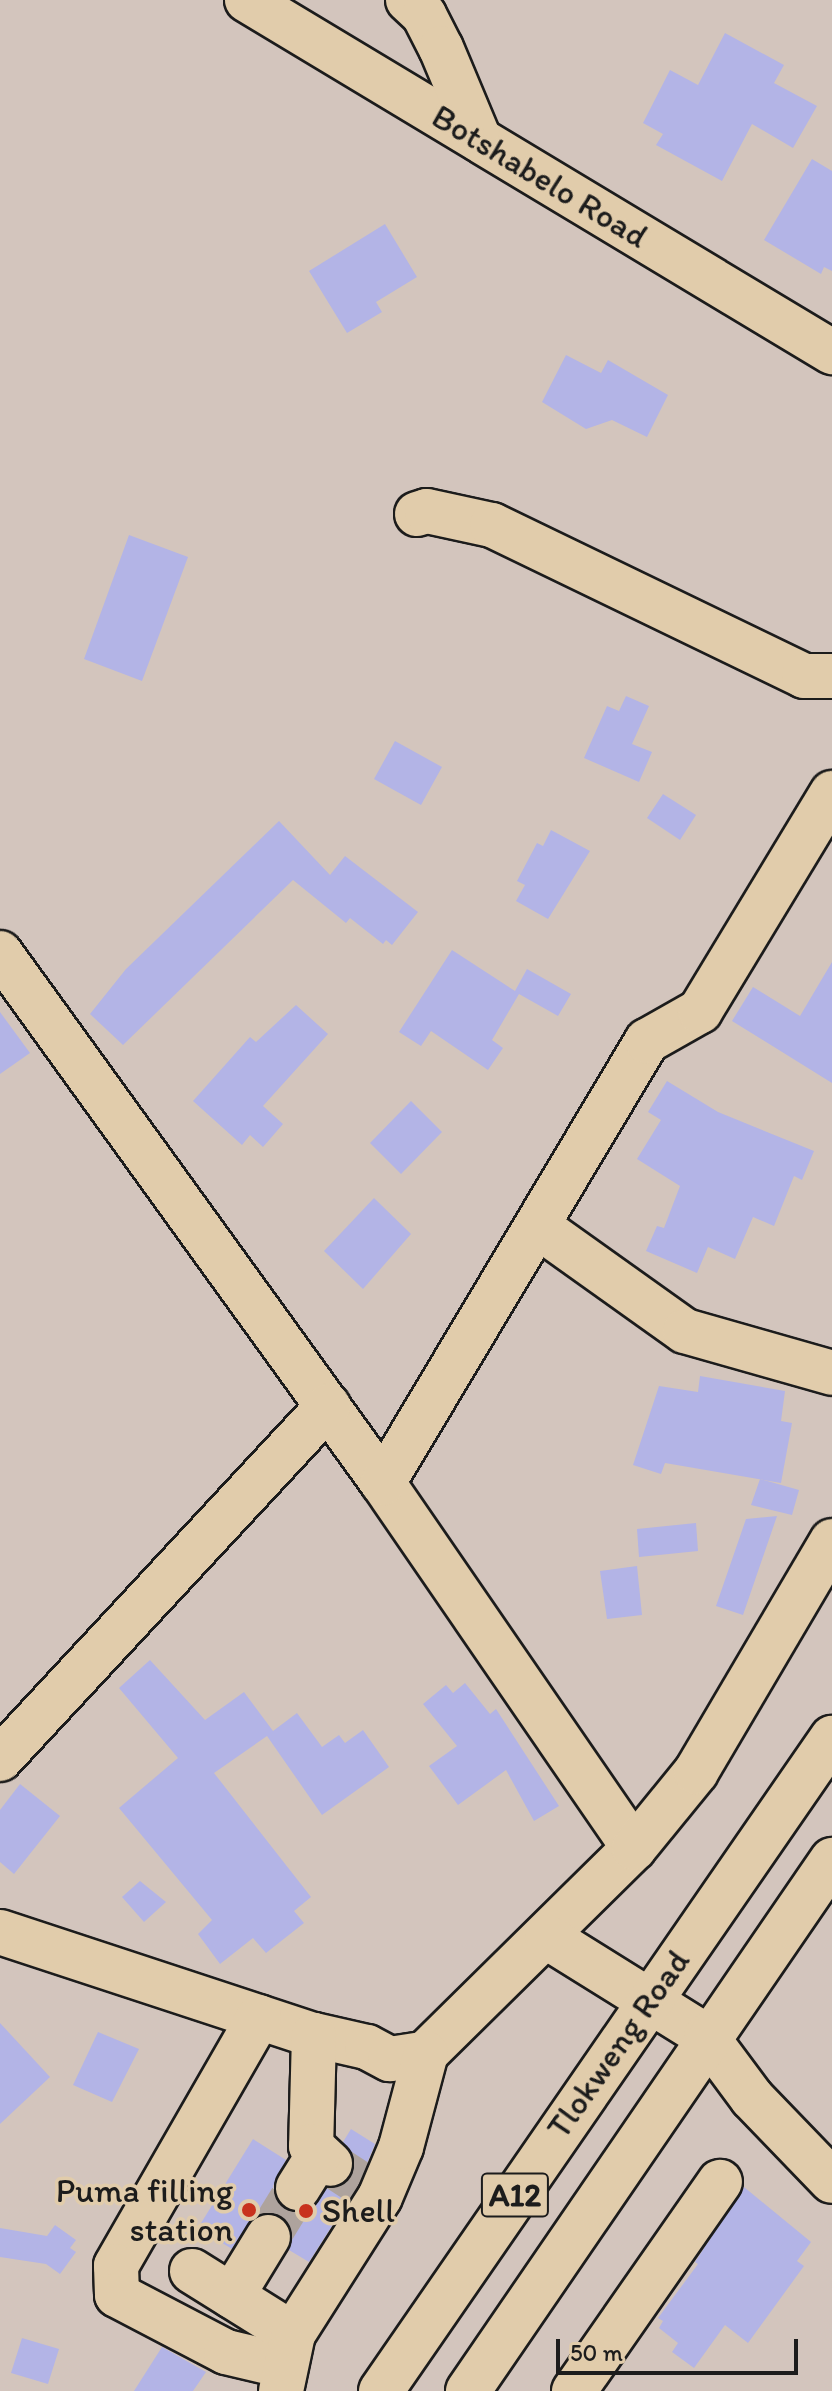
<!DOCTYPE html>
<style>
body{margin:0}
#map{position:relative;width:832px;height:2391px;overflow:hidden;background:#d3c5bd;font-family:Itim,sans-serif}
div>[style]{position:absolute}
.building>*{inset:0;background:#b3b4e6}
.minor-tunnel>*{height:44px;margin-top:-22px;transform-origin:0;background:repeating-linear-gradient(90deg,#aea39d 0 44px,transparent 0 66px)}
.roads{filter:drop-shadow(2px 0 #1c1c1c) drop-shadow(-2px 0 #1c1c1c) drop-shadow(0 2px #1c1c1c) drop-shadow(0 -2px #1c1c1c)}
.minor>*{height:44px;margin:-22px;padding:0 22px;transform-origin:22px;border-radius:22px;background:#e1ccab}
.major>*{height:44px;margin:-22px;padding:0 22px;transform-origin:22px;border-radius:22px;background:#e1ccab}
.dots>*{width:22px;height:22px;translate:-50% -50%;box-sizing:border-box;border:4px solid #e1ccab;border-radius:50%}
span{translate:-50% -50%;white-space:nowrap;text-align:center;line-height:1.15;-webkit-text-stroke:7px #e1ccab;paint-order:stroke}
.shield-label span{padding:2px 6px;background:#e1ccab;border:2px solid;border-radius:6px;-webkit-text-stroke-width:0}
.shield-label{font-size:32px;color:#1c1c1c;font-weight:700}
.street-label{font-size:34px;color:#1c1c1c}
.poi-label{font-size:34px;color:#1c1c1c}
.right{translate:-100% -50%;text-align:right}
.left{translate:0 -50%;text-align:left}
.scale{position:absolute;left:556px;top:2339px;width:242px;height:36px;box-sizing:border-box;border:4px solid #1c1c1c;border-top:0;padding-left:10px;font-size:24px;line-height:28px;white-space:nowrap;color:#1c1c1c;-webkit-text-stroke:6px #e1ccab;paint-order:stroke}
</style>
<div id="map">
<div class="building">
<i style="clip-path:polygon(725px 33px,784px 65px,774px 83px,817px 106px,793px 148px,752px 124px,722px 181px,656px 145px,663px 134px,643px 123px,670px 70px,698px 85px)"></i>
<i style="clip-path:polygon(812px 159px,832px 171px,832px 271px,824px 267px,821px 274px,764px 240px)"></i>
<i style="clip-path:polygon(385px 224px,417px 277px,376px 302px,382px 312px,347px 333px,309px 271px)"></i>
<i style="clip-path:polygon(566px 355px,601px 373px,608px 360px,668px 395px,647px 437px,612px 420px,586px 429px,542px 402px)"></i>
<i style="clip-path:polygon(129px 535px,188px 557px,142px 681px,84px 659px)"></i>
<i style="clip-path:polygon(626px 696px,649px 706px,632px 744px,652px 752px,639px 782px,584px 758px,607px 706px,619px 711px)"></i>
<i style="clip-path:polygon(395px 741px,442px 767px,421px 805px,374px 779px)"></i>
<i style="clip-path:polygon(663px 794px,696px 815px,680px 840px,647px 818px)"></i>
<i style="clip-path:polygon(279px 821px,330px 875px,345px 856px,418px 912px,392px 945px,386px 940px,383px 944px,350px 918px,346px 923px,293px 880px,123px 1045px,90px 1014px,126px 969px)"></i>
<i style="clip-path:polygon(551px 830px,590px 851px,548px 919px,516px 901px,525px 885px,517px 881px,537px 843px,543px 846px)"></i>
<i style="clip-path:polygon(452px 950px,515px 991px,527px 969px,571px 994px,558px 1016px,519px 994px,492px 1040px,503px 1048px,488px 1070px,431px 1031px,421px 1046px,399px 1032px)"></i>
<i style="clip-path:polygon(832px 962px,832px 1083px,732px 1021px,753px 987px,800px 1016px)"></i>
<i style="clip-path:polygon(296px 1005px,328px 1034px,263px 1106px,283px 1124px,263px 1147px,250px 1135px,242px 1145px,193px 1101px,250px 1037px,256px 1042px)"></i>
<i style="clip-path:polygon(0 1012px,30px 1053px,0 1074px)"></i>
<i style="clip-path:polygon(667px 1081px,718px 1112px,814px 1151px,802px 1180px,794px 1176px,774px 1226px,753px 1217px,735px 1259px,708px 1247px,697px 1273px,646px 1251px,657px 1226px,664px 1228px,680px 1186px,637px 1159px,661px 1120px,648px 1112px)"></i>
<i style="clip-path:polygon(411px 1101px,442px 1132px,401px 1174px,370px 1143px)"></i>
<i style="clip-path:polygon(374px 1198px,411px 1234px,363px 1289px,324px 1251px)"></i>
<i style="clip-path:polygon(700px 1376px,785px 1391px,781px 1421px,792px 1423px,781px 1483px,665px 1463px,661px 1474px,633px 1465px,659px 1386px,698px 1392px)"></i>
<i style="clip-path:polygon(760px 1479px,799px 1490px,792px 1515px,751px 1505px)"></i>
<i style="clip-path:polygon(777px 1516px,743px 1615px,716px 1606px,746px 1519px)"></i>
<i style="clip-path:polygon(696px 1523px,698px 1551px,639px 1557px,637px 1529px)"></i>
<i style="clip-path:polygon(637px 1566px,642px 1615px,607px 1619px,600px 1571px)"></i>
<i style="clip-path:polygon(150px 1660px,205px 1720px,244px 1692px,273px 1731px,297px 1713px,322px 1747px,339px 1735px,345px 1743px,363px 1730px,389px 1767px,322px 1815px,267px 1736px,214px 1773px,311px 1897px,294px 1911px,304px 1923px,266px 1953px,253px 1938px,220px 1964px,198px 1934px,212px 1920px,119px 1808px,178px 1758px,119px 1688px)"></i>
<i style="clip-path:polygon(465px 1683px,490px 1714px,496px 1709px,559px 1806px,534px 1821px,506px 1770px,458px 1805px,429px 1766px,457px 1746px,423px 1704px,446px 1685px,453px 1693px)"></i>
<i style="clip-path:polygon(20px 1784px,60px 1816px,14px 1874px,0 1862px,0 1810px)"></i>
<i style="clip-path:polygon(140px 1881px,166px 1902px,144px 1922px,122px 1897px)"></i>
<i style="clip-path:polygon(0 2023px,50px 2077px,0 2124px)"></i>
<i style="clip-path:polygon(98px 2032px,139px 2049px,112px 2102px,73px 2085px)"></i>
<i style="clip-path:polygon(351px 2129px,375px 2144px,358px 2185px,309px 2262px,289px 2250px,290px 2226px,280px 2215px,255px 2216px,232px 2249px,198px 2228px,253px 2139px,286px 2160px,273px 2186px,276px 2200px,296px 2213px,310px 2210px,327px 2188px,348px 2182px,354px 2171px,354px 2156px,343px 2142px)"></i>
<i style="clip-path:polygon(744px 2187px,811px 2242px,797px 2261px,804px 2266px,748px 2343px,725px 2325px,694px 2368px,672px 2352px,678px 2343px,659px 2328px,663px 2321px,658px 2318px,698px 2264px,695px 2262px)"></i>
<i style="clip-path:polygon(55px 2225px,76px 2240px,70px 2248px,76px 2252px,60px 2274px,46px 2264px,0 2257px,0 2228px,47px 2236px)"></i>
<i style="clip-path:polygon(22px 2338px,59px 2349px,48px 2384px,11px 2373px)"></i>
<i style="clip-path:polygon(162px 2347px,206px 2372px,193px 2391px,134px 2391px)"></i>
</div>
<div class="minor-tunnel">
<i style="left:330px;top:2164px;width:44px;rotate:33deg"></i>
<i style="left:268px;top:2237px;width:57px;rotate:-58.5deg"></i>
</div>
<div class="roads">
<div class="minor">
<i style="left:247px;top:0;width:683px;rotate:31.04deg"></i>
<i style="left:408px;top:0;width:22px;rotate:43deg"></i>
<i style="left:424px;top:15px;width:37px;rotate:63deg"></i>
<i style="left:441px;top:48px;width:99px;rotate:67.3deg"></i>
<i style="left:417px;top:514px;width:10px;rotate:-17deg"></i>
<i style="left:427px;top:511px;width:66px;rotate:12.2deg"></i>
<i style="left:492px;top:525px;width:347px;rotate:25.8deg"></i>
<i style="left:804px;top:676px;width:28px"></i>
<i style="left:0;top:953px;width:654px;rotate:54.15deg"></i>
<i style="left:383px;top:1483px;width:443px;rotate:55.5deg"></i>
<i style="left:539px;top:1227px;width:179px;rotate:35.5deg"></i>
<i style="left:685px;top:1331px;width:153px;rotate:15.9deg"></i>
<i style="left:383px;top:1483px;width:515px;rotate:-59.15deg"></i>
<i style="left:647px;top:1041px;width:61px;rotate:-29.5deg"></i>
<i style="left:700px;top:1011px;width:255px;rotate:-58.8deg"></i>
<i style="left:0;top:1759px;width:482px;rotate:-47.1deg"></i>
<i style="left:0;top:1932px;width:330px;rotate:18.2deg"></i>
<i style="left:314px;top:2035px;width:54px;rotate:12.8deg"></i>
<i style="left:367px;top:2047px;width:26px;rotate:28deg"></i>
<i style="left:390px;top:2059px;width:36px;rotate:-9deg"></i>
<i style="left:426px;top:2053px;width:292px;rotate:-44.6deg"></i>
<i style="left:634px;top:1848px;width:98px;rotate:-50.8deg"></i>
<i style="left:696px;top:1772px;width:268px;rotate:-59.5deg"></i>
<i style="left:547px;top:1937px;width:187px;rotate:31.9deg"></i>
<i style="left:706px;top:2036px;width:77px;rotate:53.4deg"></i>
<i style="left:752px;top:2098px;width:115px;rotate:46.1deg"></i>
<i style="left:259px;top:2017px;width:287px;rotate:119.9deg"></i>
<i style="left:116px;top:2266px;width:29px;rotate:88deg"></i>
<i style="left:117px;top:2295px;width:123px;rotate:27.6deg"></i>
<i style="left:226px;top:2352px;width:61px;rotate:13.3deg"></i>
<i style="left:314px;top:2035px;width:111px;rotate:91.5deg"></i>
<i style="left:311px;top:2146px;width:26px;rotate:43deg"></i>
<i style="left:298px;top:2188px;width:38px;rotate:-58deg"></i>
<i style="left:192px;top:2271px;width:119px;rotate:32deg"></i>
<i style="left:232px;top:2296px;width:69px;rotate:-58.6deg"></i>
<i style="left:281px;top:2391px;width:58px;rotate:-78.1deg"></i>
<i style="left:293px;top:2334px;width:162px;rotate:-57.6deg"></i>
<i style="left:380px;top:2197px;width:54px;rotate:-67.2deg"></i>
<i style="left:401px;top:2147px;width:97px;rotate:-75.1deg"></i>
<i style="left:574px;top:2391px;width:255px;rotate:-55.1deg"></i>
</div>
<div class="major">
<i style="left:381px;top:2391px;width:794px;rotate:-55.37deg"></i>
<i style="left:468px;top:2391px;width:644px;rotate:-55.57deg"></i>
</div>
</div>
<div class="dots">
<i style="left:249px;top:2210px;background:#c8321e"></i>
<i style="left:306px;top:2211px;background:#c8321e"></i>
</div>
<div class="shield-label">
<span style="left:515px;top:2195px">A12</span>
</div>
<div class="street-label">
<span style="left:540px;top:176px;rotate:31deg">Botshabelo Road</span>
<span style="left:618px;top:2044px;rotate:-55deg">Tlokweng Road</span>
</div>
<div class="poi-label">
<span class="right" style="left:233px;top:2210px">Puma filling<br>station</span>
<span class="left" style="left:322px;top:2211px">Shell</span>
</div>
<div class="scale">50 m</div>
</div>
